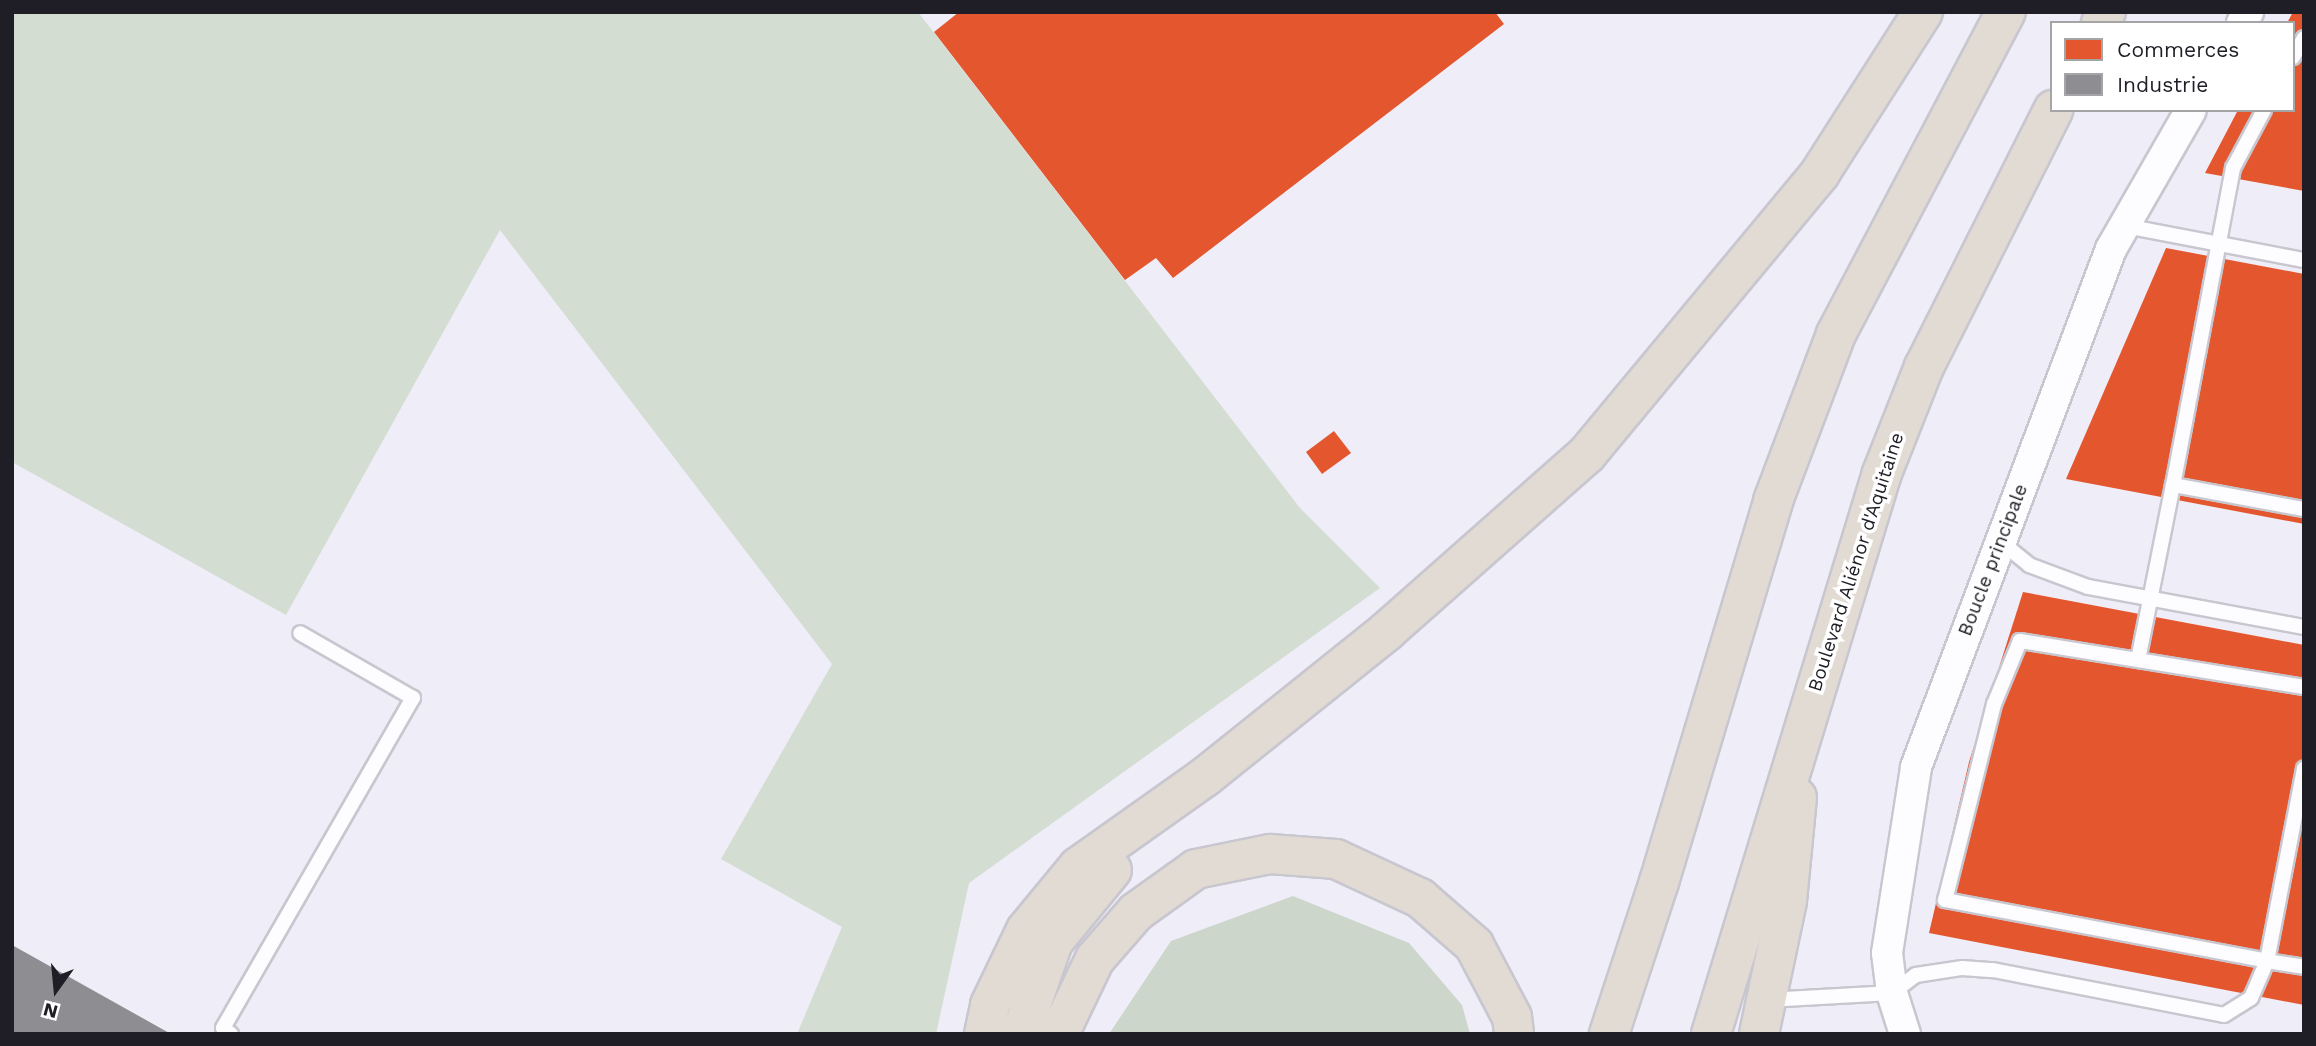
<!DOCTYPE html>
<meta charset="utf-8">
<style>
body{margin:0}
#map{position:relative;width:2316px;height:1046px;overflow:hidden;background:#efedf8;font-family:"Work Sans",sans-serif}
div>[style]{position:absolute}
.green>*{inset:0;background:#d3ddd2}
.forest>*{inset:0;background:#ccd6cb}
.shops>*{inset:0;background:#e4572e}
.industry>*{inset:0;background:#8d8d92}
.roads{filter:drop-shadow(2px 0 #c8c6cf) drop-shadow(-2px 0 #c8c6cf) drop-shadow(0 2px #c8c6cf) drop-shadow(0 -2px #c8c6cf)}
.lane>*{height:14px;margin:-7px;padding:0 7px;transform-origin:7px;border-radius:7px;background:#fdfcfe}
.street>*{height:30px;margin:-15px;padding:0 15px;transform-origin:15px;border-radius:15px;background:#fdfcfe}
.highway>*{height:38px;margin:-19px;padding:0 19px;transform-origin:19px;border-radius:19px;background:#e2dbd3}
span{translate:-50% -50%;white-space:nowrap;text-align:center;line-height:1.15;-webkit-text-stroke:7px #fff;paint-order:stroke}
.street-label{font-size:19px;color:#1f1d25}
.frame{position:absolute;inset:0;border:14px solid #1f1d25;pointer-events:none}
.legend{position:absolute;left:2050px;top:21px;width:245px;height:91px;box-sizing:border-box;background:#fff;border:2px solid #a5a5a8;margin:0;padding:9px 12px;list-style:none;font-size:21px;color:#1f1d25}
.legend li{display:flex;align-items:center;gap:14px;height:35px}
.legend b{width:35px;border:2px solid #a5a5a8}
.north{position:absolute;left:21px;top:955px;width:70px;height:70px;-webkit-text-stroke:5px #fff;paint-order:stroke;rotate:195deg;font-size:19px;font-weight:700;line-height:28px;text-align:center;color:#1f1d25}
.north::after{content:'';display:block;margin:auto;width:24px;height:32px;background:#1f1d25;clip-path:polygon(50% 0,100% 100%,50% 72%,0 100%)}
</style>
<div id="map">
<div class="green">
<i style="clip-path:polygon(12px 12px,918px 12px,1300px 508px,1380px 588px,969px 883px,936px 1034px,797px 1034px,842px 927px,721px 859px,832px 664px,500px 230px,286px 615px,12px 462px)"></i>
</div>
<div class="forest">
<i style="clip-path:polygon(1293px 896px,1409px 943px,1462px 1005px,1470px 1034px,1109px 1034px,1171px 941px)"></i>
</div>
<div class="shops">
<i style="clip-path:polygon(959px 12px,1495px 12px,1504px 24px,1173px 278px,1156px 258px,1125px 280px,934px 32px)"></i>
<i style="clip-path:polygon(2293px 12px,2304px 12px,2304px 191px,2205px 173px,2238px 110px,2293px 110px,2293px 23px,2287px 23px)"></i>
<i style="clip-path:polygon(2166px 248px,2304px 274px,2304px 524px,2066px 479px)"></i>
<i style="clip-path:polygon(1334px 431px,1351px 453px,1322px 474px,1306px 452px)"></i>
<i style="clip-path:polygon(2023px 592px,2304px 645px,2304px 1005px,1929px 933px,1969px 762px)"></i>
</div>
<div class="industry">
<i style="clip-path:polygon(12px 945px,171px 1034px,12px 1034px)"></i>
</div>
<div class="roads">
<div class="lane">
<i style="left:2293px;top:57px;width:22px;rotate:-60deg"></i>
<i style="left:2264px;top:110px;width:66px;rotate:118.1deg"></i>
<i style="left:2233px;top:168px;width:323px;rotate:100.7deg"></i>
<i style="left:2173px;top:485px;width:133px;rotate:10.4deg"></i>
<i style="left:2125px;top:226px;width:182px;rotate:10.8deg"></i>
<i style="left:2001px;top:542px;width:36px;rotate:39deg"></i>
<i style="left:2029px;top:565px;width:63px;rotate:20.4deg"></i>
<i style="left:2088px;top:587px;width:220px;rotate:10.5deg"></i>
<i style="left:2138px;top:660px;width:178px;rotate:-78.7deg"></i>
<i style="left:2304px;top:687px;width:288px;rotate:-170.8deg"></i>
<i style="left:2020px;top:641px;width:68px;rotate:112.4deg"></i>
<i style="left:1994px;top:704px;width:202px;rotate:104deg"></i>
<i style="left:1945px;top:900px;width:328px;rotate:10.7deg"></i>
<i style="left:2267px;top:961px;width:196px;rotate:-79.1deg"></i>
<i style="left:1767px;top:1000px;width:125px;rotate:-3.2deg"></i>
<i style="left:1892px;top:993px;width:30px;rotate:-37deg"></i>
<i style="left:1916px;top:975px;width:47px;rotate:-8.7deg"></i>
<i style="left:1962px;top:968px;width:31px;rotate:4deg"></i>
<i style="left:1993px;top:970px;width:235px;rotate:11deg"></i>
<i style="left:2224px;top:1015px;width:32px;rotate:-32deg"></i>
<i style="left:2251px;top:998px;width:40px;rotate:-66.6deg"></i>
<i style="left:2267px;top:961px;width:37px;rotate:9deg"></i>
<i style="left:231px;top:1034px;width:10px;rotate:-143deg"></i>
<i style="left:223px;top:1028px;width:381px;rotate:-60.1deg"></i>
<i style="left:413px;top:698px;width:130px;rotate:-150.1deg"></i>
</div>
<div class="street">
<i style="left:2242px;top:23px;width:13px;rotate:-61deg"></i>
<i style="left:1905px;top:1034px;width:43px;rotate:-107.6deg"></i>
<i style="left:1892px;top:993px;width:40px;rotate:-97.1deg"></i>
<i style="left:1887px;top:953px;width:188px;rotate:-81.1deg"></i>
<i style="left:1916px;top:767px;width:553px;rotate:-69.37deg"></i>
<i style="left:2111px;top:249px;width:160px;rotate:-60.1deg"></i>
</div>
<div class="highway">
<i style="left:2101px;top:23px;width:12px;rotate:-66deg"></i>
<i style="left:984px;top:1034px;width:30px;rotate:-78deg"></i>
<i style="left:990px;top:1005px;width:83px;rotate:-64.4deg"></i>
<i style="left:1026px;top:930px;width:82px;rotate:-50.5deg"></i>
<i style="left:1078px;top:867px;width:156px;rotate:-35.3deg"></i>
<i style="left:1205px;top:777px;width:233px;rotate:-38.7deg"></i>
<i style="left:1387px;top:631px;width:267px;rotate:-41.5deg"></i>
<i style="left:1587px;top:454px;width:365px;rotate:-50.3deg"></i>
<i style="left:1820px;top:173px;width:191px;rotate:-57.4deg"></i>
<i style="left:1021px;top:1034px;width:97px;rotate:-70.8deg"></i>
<i style="left:1053px;top:942px;width:93px;rotate:-50.7deg"></i>
<i style="left:1059px;top:1034px;width:83px;rotate:-64.4deg"></i>
<i style="left:1095px;top:959px;width:62px;rotate:-48.9deg"></i>
<i style="left:1136px;top:912px;width:74px;rotate:-35.6deg"></i>
<i style="left:1196px;top:869px;width:76px;rotate:-11.5deg"></i>
<i style="left:1270px;top:854px;width:66px;rotate:4.3deg"></i>
<i style="left:1336px;top:859px;width:93px;rotate:24.9deg"></i>
<i style="left:1420px;top:898px;width:72px;rotate:41deg"></i>
<i style="left:1474px;top:945px;width:81px;rotate:62.2deg"></i>
<i style="left:1512px;top:1017px;width:17px;rotate:83deg"></i>
<i style="left:1609px;top:1034px;width:160px;rotate:-71.8deg"></i>
<i style="left:1659px;top:882px;width:398px;rotate:-73.3deg"></i>
<i style="left:1773px;top:501px;width:178px;rotate:-69.3deg"></i>
<i style="left:1836px;top:334px;width:364px;rotate:-62.2deg"></i>
<i style="left:1711px;top:1034px;width:586px;rotate:-73.05deg"></i>
<i style="left:1882px;top:473px;width:114px;rotate:-68.4deg"></i>
<i style="left:1924px;top:367px;width:288px;rotate:-63.3deg"></i>
<i style="left:1759px;top:1034px;width:136px;rotate:-78.1deg"></i>
<i style="left:1787px;top:901px;width:104px;rotate:-84.5deg"></i>
</div>
</div>
<div class="street-label">
<span style="left:1993px;top:560px;rotate:-69deg">Boucle principale</span>
<span style="left:1856px;top:562px;rotate:-72deg">Boulevard Aliénor d'Aquitaine</span>
</div>
<div class="frame"></div>
<ul class="legend">
<li><b style="height:19px;background:#e4572e"></b>Commerces</li>
<li><b style="height:19px;background:#8d8d92"></b>Industrie</li>
</ul>
<div class="north">N</div>
</div>
